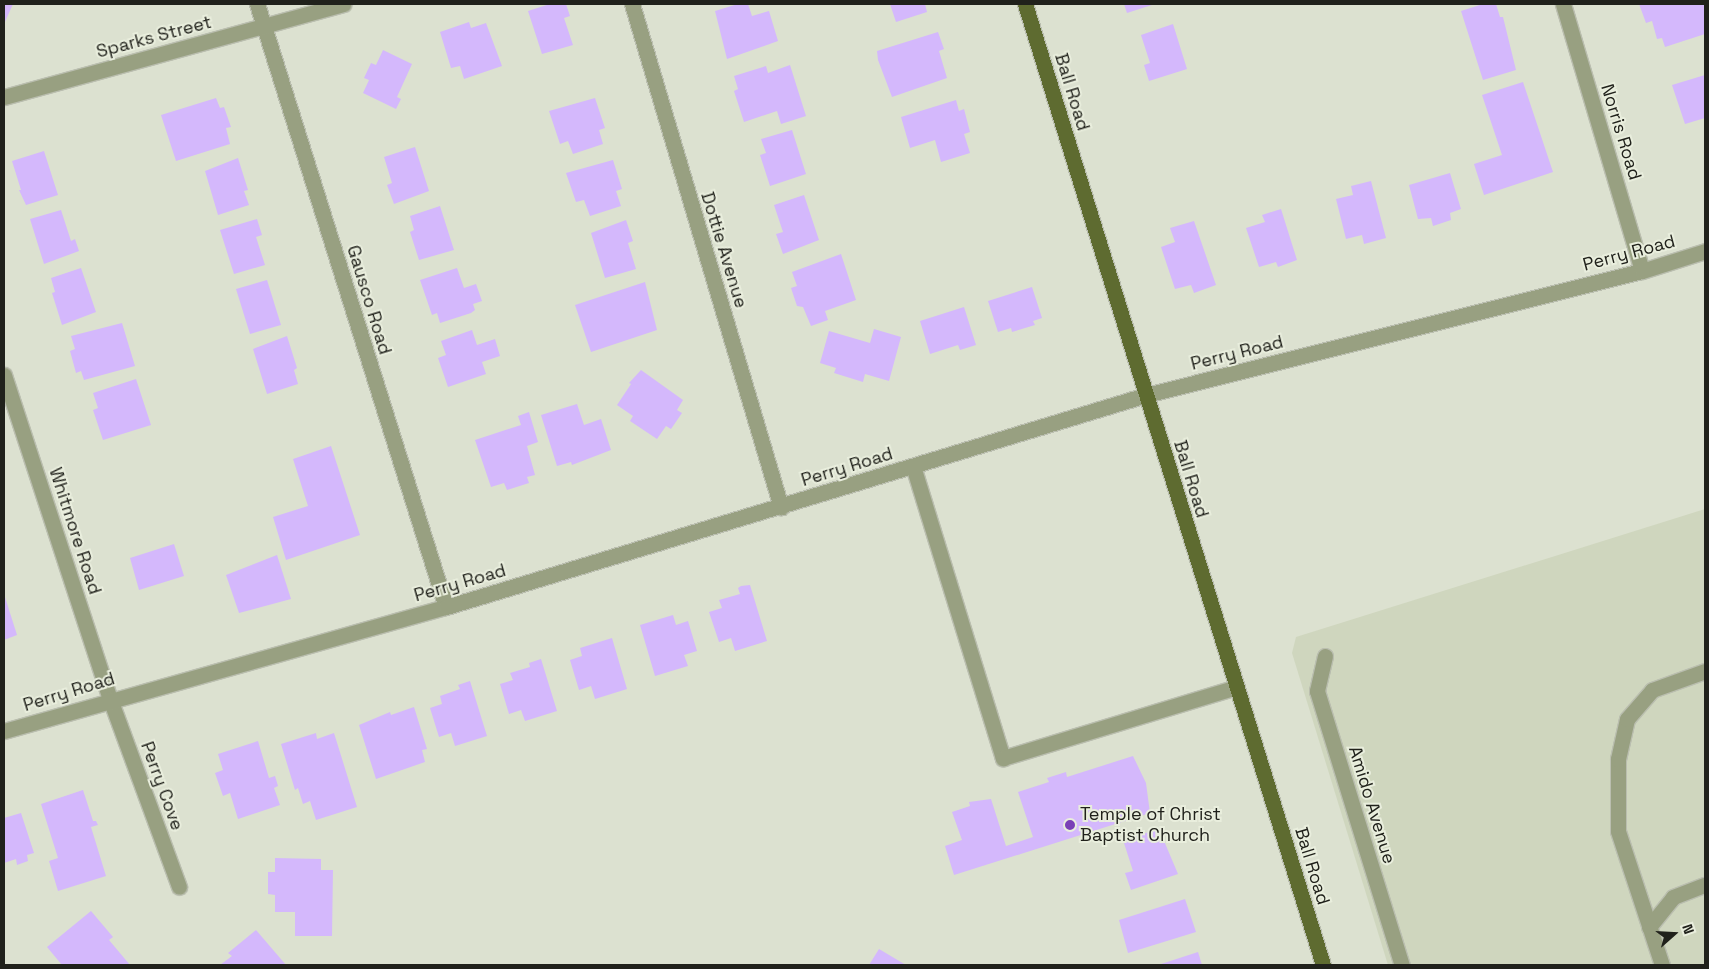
<!DOCTYPE html>
<style>
body{margin:0}
#map{position:relative;width:1709px;height:969px;overflow:hidden;background:#dce1d0;font-family:"Space Grotesk",sans-serif}
div>[style]{position:absolute}
.built>*{inset:0;background:#cfd6be}
.building>*{inset:0;background:#d4b8fc}
.roads{filter:drop-shadow(1px 0 #babeaf) drop-shadow(-1px 0 #babeaf) drop-shadow(0 1px #babeaf) drop-shadow(0 -1px #babeaf)}
.minor>*{height:15px;margin:-7.5px;padding:0 7.5px;transform-origin:7.5px;border-radius:7.5px;background:#98a081}
.major>*{height:15px;margin:-7.5px;padding:0 7.5px;transform-origin:7.5px;border-radius:7.5px;background:#5e6b30}
.dots>*{width:14px;height:14px;translate:-50% -50%;box-sizing:border-box;border:2px solid #e9eedd;border-radius:50%}
span{translate:-50% -50%;white-space:nowrap;text-align:center;line-height:1.15;-webkit-text-stroke:4px #e9eedd;paint-order:stroke}
.street-label{font-size:18px;color:#20211b}
.poi-label{font-size:18px;color:#20211b}
.left{translate:0 -50%;text-align:left}
.frame{position:absolute;inset:0;border:5px solid #20211b;pointer-events:none}
.north{position:absolute;left:1649px;top:909px;width:50px;height:50px;-webkit-text-stroke:4px #e9eedd;paint-order:stroke;rotate:71deg;font-size:14px;font-weight:700;line-height:20px;text-align:center;color:#20211b}
.north::after{content:'';display:block;margin:auto;width:18px;height:22px;background:#20211b;clip-path:polygon(50% 0,100% 100%,50% 72%,0 100%)}
</style>
<div id="map">
<div class="built">
<i style="clip-path:polygon(1705px 509px,1705px 965px,1388px 965px,1292px 653px,1296px 637px)"></i>
</div>
<div class="building">
<i style="clip-path:polygon(4px 4px,13px 4px,4px 24px)"></i>
<i style="clip-path:polygon(550px 4px,566px 4px,570px 16px,564px 18px,573px 45px,542px 54px,528px 11px)"></i>
<i style="clip-path:polygon(738px 4px,748px 4px,752px 16px,769px 11px,778px 41px,727px 59px,715px 11px)"></i>
<i style="clip-path:polygon(890px 4px,925px 4px,927px 12px,896px 22px)"></i>
<i style="clip-path:polygon(1124px 4px,1155px 4px,1127px 13px)"></i>
<i style="clip-path:polygon(1483px 4px,1496px 4px,1500px 17px,1503px 17px,1516px 70px,1483px 80px,1461px 11px)"></i>
<i style="clip-path:polygon(1639px 4px,1705px 4px,1705px 34px,1665px 47px,1662px 38px,1657px 39px,1652px 21px,1646px 23px)"></i>
<i style="clip-path:polygon(469px 22px,471px 28px,486px 23px,502px 66px,464px 79px,460px 66px,451px 68px,440px 32px)"></i>
<i style="clip-path:polygon(1173px 24px,1187px 69px,1149px 81px,1144px 65px,1150px 63px,1141px 35px)"></i>
<i style="clip-path:polygon(938px 32px,944px 49px,939px 51px,947px 78px,892px 97px,878px 60px,877px 51px)"></i>
<i style="clip-path:polygon(383px 50px,412px 64px,397px 97px,401px 99px,396px 109px,363px 93px,369px 80px,364px 78px,371px 63px,376px 65px)"></i>
<i style="clip-path:polygon(790px 65px,806px 116px,781px 124px,777px 111px,744px 122px,734px 91px,738px 89px,734px 76px,766px 66px,768px 73px)"></i>
<i style="clip-path:polygon(1705px 75px,1705px 118px,1685px 124px,1672px 85px)"></i>
<i style="clip-path:polygon(1523px 82px,1553px 172px,1484px 195px,1474px 164px,1502px 155px,1482px 95px)"></i>
<i style="clip-path:polygon(216px 98px,220px 108px,224px 107px,231px 127px,226px 128px,230px 144px,176px 161px,161px 115px)"></i>
<i style="clip-path:polygon(595px 98px,605px 128px,599px 130px,603px 144px,573px 154px,568px 141px,560px 144px,549px 111px)"></i>
<i style="clip-path:polygon(956px 100px,959px 111px,964px 109px,970px 132px,964px 134px,970px 153px,941px 162px,935px 140px,910px 148px,901px 117px)"></i>
<i style="clip-path:polygon(792px 130px,806px 174px,770px 186px,760px 155px,766px 153px,761px 139px)"></i>
<i style="clip-path:polygon(415px 147px,429px 191px,394px 204px,387px 185px,392px 183px,384px 157px)"></i>
<i style="clip-path:polygon(44px 151px,58px 195px,26px 205px,19px 190px,21px 190px,12px 161px)"></i>
<i style="clip-path:polygon(238px 158px,248px 190px,244px 191px,249px 205px,218px 215px,205px 171px)"></i>
<i style="clip-path:polygon(613px 160px,622px 189px,616px 191px,621px 206px,590px 216px,584px 200px,576px 202px,566px 173px)"></i>
<i style="clip-path:polygon(1450px 173px,1461px 209px,1450px 213px,1451px 220px,1433px 226px,1431px 218px,1418px 219px,1409px 185px)"></i>
<i style="clip-path:polygon(1371px 181px,1386px 238px,1364px 244px,1362px 235px,1346px 239px,1336px 199px,1353px 195px,1351px 186px)"></i>
<i style="clip-path:polygon(804px 195px,819px 240px,783px 254px,776px 234px,783px 232px,774px 205px)"></i>
<i style="clip-path:polygon(440px 206px,454px 250px,419px 260px,410px 232px,414px 230px,410px 216px)"></i>
<i style="clip-path:polygon(1281px 209px,1297px 260px,1278px 267px,1276px 262px,1259px 267px,1246px 228px,1265px 222px,1262px 215px)"></i>
<i style="clip-path:polygon(61px 210px,71px 241px,75px 239px,79px 251px,44px 264px,30px 219px)"></i>
<i style="clip-path:polygon(257px 219px,262px 235px,256px 237px,265px 265px,234px 274px,220px 230px)"></i>
<i style="clip-path:polygon(626px 220px,633px 241px,628px 243px,636px 269px,605px 278px,591px 233px)"></i>
<i style="clip-path:polygon(1194px 221px,1216px 285px,1194px 293px,1191px 285px,1175px 289px,1161px 247px,1175px 242px,1170px 228px)"></i>
<i style="clip-path:polygon(841px 254px,856px 300px,825px 311px,828px 320px,811px 326px,803px 307px,797px 306px,791px 288px,797px 286px,792px 272px)"></i>
<i style="clip-path:polygon(81px 268px,96px 312px,62px 325px,52px 293px,55px 292px,51px 278px)"></i>
<i style="clip-path:polygon(457px 268px,464px 288px,476px 284px,482px 301px,473px 304px,475px 310px,471px 313px,440px 323px,437px 313px,432px 315px,420px 280px)"></i>
<i style="clip-path:polygon(267px 280px,281px 325px,250px 334px,236px 289px)"></i>
<i style="clip-path:polygon(645px 282px,657px 330px,591px 352px,575px 305px)"></i>
<i style="clip-path:polygon(1032px 287px,1042px 318px,1033px 321px,1035px 325px,1012px 332px,1011px 328px,998px 332px,988px 301px)"></i>
<i style="clip-path:polygon(964px 307px,976px 345px,960px 350px,958px 345px,930px 354px,920px 321px)"></i>
<i style="clip-path:polygon(122px 323px,135px 366px,84px 380px,81px 371px,76px 373px,70px 351px,75px 349px,71px 336px)"></i>
<i style="clip-path:polygon(874px 329px,901px 337px,889px 381px,865px 374px,863px 382px,834px 373px,836px 368px,820px 363px,829px 331px,870px 343px)"></i>
<i style="clip-path:polygon(472px 330px,477px 345px,495px 339px,500px 356px,482px 362px,486px 374px,448px 387px,438px 358px,446px 355px,441px 341px)"></i>
<i style="clip-path:polygon(287px 336px,297px 368px,294px 370px,298px 384px,267px 394px,253px 349px)"></i>
<i style="clip-path:polygon(641px 370px,683px 400px,677px 410px,682px 413px,671px 429px,666px 426px,657px 439px,630px 421px,633px 416px,617px 405px,631px 384px,629px 383px)"></i>
<i style="clip-path:polygon(136px 379px,151px 425px,103px 440px,93px 410px,98px 408px,93px 393px)"></i>
<i style="clip-path:polygon(577px 404px,584px 425px,601px 419px,611px 450px,572px 465px,571px 462px,557px 466px,541px 415px)"></i>
<i style="clip-path:polygon(529px 412px,538px 442px,527px 446px,535px 475px,527px 477px,529px 483px,507px 490px,504px 483px,491px 487px,475px 440px,521px 425px,518px 416px)"></i>
<i style="clip-path:polygon(331px 446px,360px 535px,286px 560px,273px 517px,308px 506px,293px 459px)"></i>
<i style="clip-path:polygon(174px 544px,184px 576px,139px 590px,130px 558px)"></i>
<i style="clip-path:polygon(277px 555px,291px 599px,239px 613px,226px 575px)"></i>
<i style="clip-path:polygon(750px 585px,767px 641px,735px 651px,731px 638px,719px 642px,709px 612px,722px 608px,719px 600px,740px 594px,738px 588px,741px 586px)"></i>
<i style="clip-path:polygon(4px 594px,17px 635px,4px 640px)"></i>
<i style="clip-path:polygon(673px 615px,676px 625px,688px 621px,697px 651px,684px 655px,688px 666px,655px 676px,640px 625px)"></i>
<i style="clip-path:polygon(612px 638px,627px 689px,595px 699px,591px 686px,579px 690px,570px 660px,582px 656px,580px 648px)"></i>
<i style="clip-path:polygon(541px 659px,557px 711px,525px 721px,521px 710px,509px 714px,500px 684px,513px 680px,510px 673px,530px 667px,529px 663px)"></i>
<i style="clip-path:polygon(470px 681px,487px 736px,455px 746px,451px 733px,439px 737px,430px 708px,442px 704px,440px 696px,460px 689px,458px 685px)"></i>
<i style="clip-path:polygon(414px 707px,427px 749px,422px 750px,425px 762px,376px 779px,359px 725px,390px 712px,391px 715px)"></i>
<i style="clip-path:polygon(316px 733px,317px 739px,334px 733px,357px 807px,316px 820px,310px 801px,303px 804px,298px 788px,295px 790px,281px 744px)"></i>
<i style="clip-path:polygon(258px 741px,269px 778px,275px 776px,278px 786px,274px 788px,280px 805px,238px 819px,230px 793px,223px 796px,215px 773px,223px 770px,218px 754px)"></i>
<i style="clip-path:polygon(1133px 756px,1146px 783px,1150px 813px,954px 875px,945px 846px,962px 840px,952px 812px,970px 806px,969px 802px,991px 799px,1006px 846px,1033px 837px,1018px 792px,1049px 782px,1047px 778px,1066px 772px,1067px 777px)"></i>
<i style="clip-path:polygon(83px 790px,93px 821px,96px 821px,98px 825px,91px 827px,106px 876px,58px 891px,49px 861px,58px 858px,41px 804px)"></i>
<i style="clip-path:polygon(21px 813px,34px 853px,27px 855px,28px 861px,17px 865px,16px 859px,4px 863px,4px 818px)"></i>
<i style="clip-path:polygon(1159px 829px,1178px 874px,1131px 890px,1125px 873px,1133px 871px,1123px 840px)"></i>
<i style="clip-path:polygon(275px 858px,321px 859px,321px 870px,333px 870px,332px 936px,295px 936px,295px 912px,275px 912px,275px 895px,268px 894px,268px 872px,275px 872px)"></i>
<i style="clip-path:polygon(1185px 899px,1196px 932px,1128px 953px,1119px 920px)"></i>
<i style="clip-path:polygon(91px 911px,113px 937px,109px 940px,130px 965px,62px 965px,47px 947px)"></i>
<i style="clip-path:polygon(256px 930px,286px 965px,220px 965px,232px 956px,228px 953px)"></i>
<i style="clip-path:polygon(879px 949px,906px 965px,869px 965px)"></i>
<i style="clip-path:polygon(1198px 952px,1202px 965px,1158px 965px)"></i>
</div>
<div class="roads">
<div class="minor">
<i style="left:257px;top:4px;width:632px;rotate:72.6deg"></i>
<i style="left:632px;top:4px;width:525px;rotate:73.5deg"></i>
<i style="left:1563px;top:4px;width:278px;rotate:73.5deg"></i>
<i style="left:4px;top:97px;width:352px;rotate:-15.3deg"></i>
<i style="left:4px;top:375px;width:341px;rotate:71.9deg"></i>
<i style="left:110px;top:699px;width:200px;rotate:69.8deg"></i>
<i style="left:913px;top:466px;width:306px;rotate:72.9deg"></i>
<i style="left:1003px;top:758px;width:244px;rotate:-16.9deg"></i>
<i style="left:1325px;top:656px;width:36px;rotate:103deg"></i>
<i style="left:1317px;top:691px;width:287px;rotate:72.8deg"></i>
<i style="left:4px;top:731px;width:459px;rotate:-15.7deg"></i>
<i style="left:446px;top:607px;width:731px;rotate:-16.85deg"></i>
<i style="left:1146px;top:395px;width:511px;rotate:-14.04deg"></i>
<i style="left:1642px;top:271px;width:66px;rotate:-17.6deg"></i>
<i style="left:1649px;top:927px;width:38px;rotate:-51deg"></i>
<i style="left:1673px;top:897px;width:34px;rotate:-21deg"></i>
<i style="left:1662px;top:965px;width:141px;rotate:-108.2deg"></i>
<i style="left:1618px;top:831px;width:72px;rotate:-90deg"></i>
<i style="left:1618px;top:759px;width:41px;rotate:-77.3deg"></i>
<i style="left:1627px;top:719px;width:38px;rotate:-49deg"></i>
<i style="left:1652px;top:690px;width:56px;rotate:-19.7deg"></i>
</div>
<div class="major">
<i style="left:1025px;top:4px;width:1006px;rotate:72.77deg"></i>
</div>
</div>
<div class="dots">
<i style="left:1070px;top:825px;background:#7a40b6"></i>
</div>
<div class="street-label">
<span style="left:154px;top:37px;rotate:-15deg">Sparks Street</span>
<span style="left:1072px;top:92px;rotate:73deg">Ball Road</span>
<span style="left:1621px;top:132px;rotate:73deg">Norris Road</span>
<span style="left:724px;top:250px;rotate:73deg">Dottie Avenue</span>
<span style="left:1629px;top:253px;rotate:-15deg">Perry Road</span>
<span style="left:369px;top:300px;rotate:73deg">Gausco Road</span>
<span style="left:1237px;top:353px;rotate:-14deg">Perry Road</span>
<span style="left:847px;top:467px;rotate:-17deg">Perry Road</span>
<span style="left:1191px;top:479px;rotate:73deg">Ball Road</span>
<span style="left:75px;top:531px;rotate:72deg">Whitmore Road</span>
<span style="left:460px;top:583px;rotate:-16deg">Perry Road</span>
<span style="left:69px;top:692px;rotate:-17deg">Perry Road</span>
<span style="left:162px;top:786px;rotate:70deg">Perry Cove</span>
<span style="left:1372px;top:805px;rotate:73deg">Amido Avenue</span>
<span style="left:1312px;top:866px;rotate:73deg">Ball Road</span>
</div>
<div class="poi-label">
<span class="left" style="left:1080px;top:825px">Temple of Christ<br>Baptist Church</span>
</div>
<div class="frame"></div>
<div class="north">N</div>
</div>
